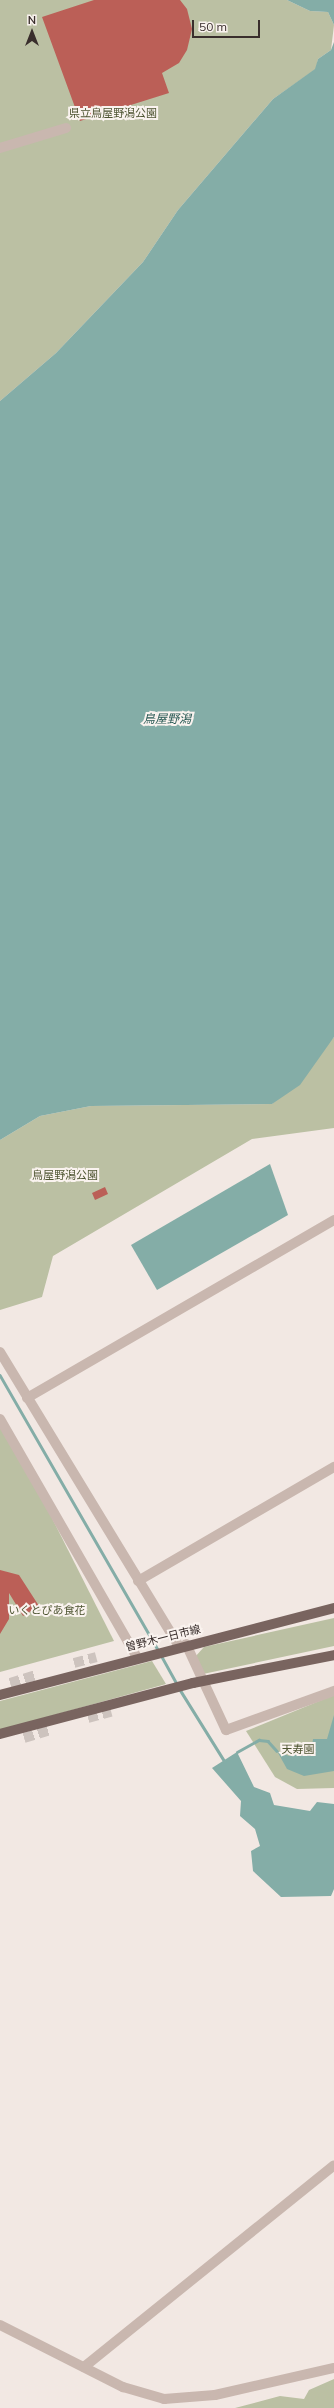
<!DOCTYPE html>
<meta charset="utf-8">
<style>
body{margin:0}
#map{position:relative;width:334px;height:2408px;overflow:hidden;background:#f2e8e3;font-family:Mulish,"Noto Sans JP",sans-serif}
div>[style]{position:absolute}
.green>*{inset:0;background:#bbc0a3}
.water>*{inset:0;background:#84ada7}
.stream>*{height:2.5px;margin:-1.25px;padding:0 1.25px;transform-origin:1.25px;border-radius:1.25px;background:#84ada7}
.building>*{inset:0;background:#bb5f57}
.minor-tunnel>*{height:10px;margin-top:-5px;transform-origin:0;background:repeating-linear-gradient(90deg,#cdc3be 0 10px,transparent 0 15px)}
.minor>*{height:10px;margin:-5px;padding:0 5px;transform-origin:5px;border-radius:5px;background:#c9b7af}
.major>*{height:10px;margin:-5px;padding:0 5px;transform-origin:5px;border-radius:5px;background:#79645f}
span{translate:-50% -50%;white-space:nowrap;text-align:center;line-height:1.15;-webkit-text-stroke:4px #faf3ef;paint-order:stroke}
.park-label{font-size:11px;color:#4e5532}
.street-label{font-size:11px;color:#392e2c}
.water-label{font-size:12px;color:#255752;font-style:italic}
.north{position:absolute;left:12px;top:12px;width:40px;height:40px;-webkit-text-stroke:3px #faf3ef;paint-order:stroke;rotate:0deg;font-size:11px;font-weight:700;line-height:16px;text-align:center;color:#392e2c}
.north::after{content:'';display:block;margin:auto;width:14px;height:18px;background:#392e2c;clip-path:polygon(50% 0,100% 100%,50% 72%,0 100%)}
.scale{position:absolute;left:192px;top:20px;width:68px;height:18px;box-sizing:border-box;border:2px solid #392e2c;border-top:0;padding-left:5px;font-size:12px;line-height:14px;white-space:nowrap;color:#392e2c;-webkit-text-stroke:3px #faf3ef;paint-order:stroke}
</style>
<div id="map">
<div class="green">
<i style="clip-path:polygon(0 0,287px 0,310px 11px,328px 12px,334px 25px,331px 50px,318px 59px,316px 69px,273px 99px,178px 210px,143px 262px,56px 353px,0 401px)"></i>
<i style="clip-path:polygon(334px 1037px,334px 1128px,252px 1139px,53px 1256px,42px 1297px,0 1310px,0 1140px,40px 1116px,91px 1106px,272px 1104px)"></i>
<i style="clip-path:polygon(0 1415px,114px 1641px,0 1672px)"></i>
<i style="clip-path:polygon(334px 1618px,334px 1646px,203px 1674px,195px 1657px,204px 1647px)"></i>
<i style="clip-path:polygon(152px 1661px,166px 1684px,0 1730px,0 1701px)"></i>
<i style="clip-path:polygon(334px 1695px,334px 1788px,297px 1789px,275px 1777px,246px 1731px)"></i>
<i style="clip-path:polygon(334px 2379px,334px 2408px,235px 2408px,280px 2396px,304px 2399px,309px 2390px)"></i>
</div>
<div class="water">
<i style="clip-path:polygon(287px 0,334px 0,334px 25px,328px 12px,310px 11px)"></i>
<i style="clip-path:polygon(334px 42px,334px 1037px,300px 1085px,272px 1104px,91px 1106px,40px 1116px,0 1140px,0 401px,56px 353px,143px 262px,178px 210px,273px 99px,315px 69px,318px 59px,331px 50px)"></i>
<i style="clip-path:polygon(270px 1164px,288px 1215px,157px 1290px,131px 1245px)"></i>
<i style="clip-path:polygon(334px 1715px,334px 1771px,304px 1776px,287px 1769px,277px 1751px,289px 1756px,296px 1752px,301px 1755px,296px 1743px,312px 1746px,313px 1739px,327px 1739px)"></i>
<i style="clip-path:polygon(237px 1752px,254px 1787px,270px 1793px,274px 1805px,310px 1811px,317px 1802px,334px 1804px,334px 1889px,331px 1896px,281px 1897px,253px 1871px,251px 1851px,260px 1846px,255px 1829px,240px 1816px,241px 1801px,212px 1768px)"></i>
</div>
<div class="stream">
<i style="left:0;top:1375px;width:319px;rotate:60.1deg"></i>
<i style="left:161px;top:1655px;width:33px;rotate:61deg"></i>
<i style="left:179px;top:1688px;width:87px;rotate:58.1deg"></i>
<i style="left:237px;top:1752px;width:25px;rotate:-29deg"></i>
<i style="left:259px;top:1740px;width:9px;rotate:6deg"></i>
<i style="left:268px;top:1741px;width:13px;rotate:48deg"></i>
</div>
<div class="building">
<i style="clip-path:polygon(94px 0,180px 0,187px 9px,192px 29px,187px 50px,179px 63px,162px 73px,169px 93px,80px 121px,42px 17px)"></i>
<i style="clip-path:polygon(105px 1187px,108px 1194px,95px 1200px,92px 1193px)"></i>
<i style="clip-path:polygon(0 1570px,19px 1575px,39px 1606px,23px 1616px,9px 1593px,9px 1619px,0 1634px)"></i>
</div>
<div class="minor-tunnel">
<i style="left:74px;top:1663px;width:23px;rotate:-15deg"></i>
<i style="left:10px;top:1683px;width:27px;rotate:-17deg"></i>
<i style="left:88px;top:1718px;width:24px;rotate:-15deg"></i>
<i style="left:24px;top:1738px;width:27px;rotate:-17deg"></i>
</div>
<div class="minor">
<i style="left:0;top:148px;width:69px;rotate:-16.9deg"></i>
<i style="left:0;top:1352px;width:344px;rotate:58.7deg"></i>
<i style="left:27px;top:1398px;width:355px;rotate:-30.1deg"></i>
<i style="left:0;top:1419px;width:275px;rotate:60.1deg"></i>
<i style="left:138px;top:1581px;width:227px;rotate:-30.2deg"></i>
<i style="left:186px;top:1644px;width:95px;rotate:65.1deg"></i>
<i style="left:226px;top:1730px;width:115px;rotate:-19.9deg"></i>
<i style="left:0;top:2325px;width:138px;rotate:26.8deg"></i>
<i style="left:123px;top:2387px;width:43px;rotate:16.3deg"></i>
<i style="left:164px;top:2399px;width:51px;rotate:-4.5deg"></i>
<i style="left:215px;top:2395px;width:122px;rotate:-12.8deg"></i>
<i style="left:84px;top:2367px;width:321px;rotate:-38.9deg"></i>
</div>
<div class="major">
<i style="left:0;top:1695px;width:345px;rotate:-14.6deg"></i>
<i style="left:0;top:1734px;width:200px;rotate:-14.8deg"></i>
<i style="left:193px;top:1683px;width:144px;rotate:-11.2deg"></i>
</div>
<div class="park-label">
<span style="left:113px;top:113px">県立鳥屋野潟公園</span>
<span style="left:65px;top:1175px">鳥屋野潟公園</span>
<span style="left:47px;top:1610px">いくとぴあ食花</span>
<span style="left:298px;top:1749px">天寿園</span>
</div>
<div class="street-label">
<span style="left:163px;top:1638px;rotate:-14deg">曽野木一日市線</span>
</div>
<div class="water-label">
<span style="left:167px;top:719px">鳥屋野潟</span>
</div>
<div class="north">N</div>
<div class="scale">50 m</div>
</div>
